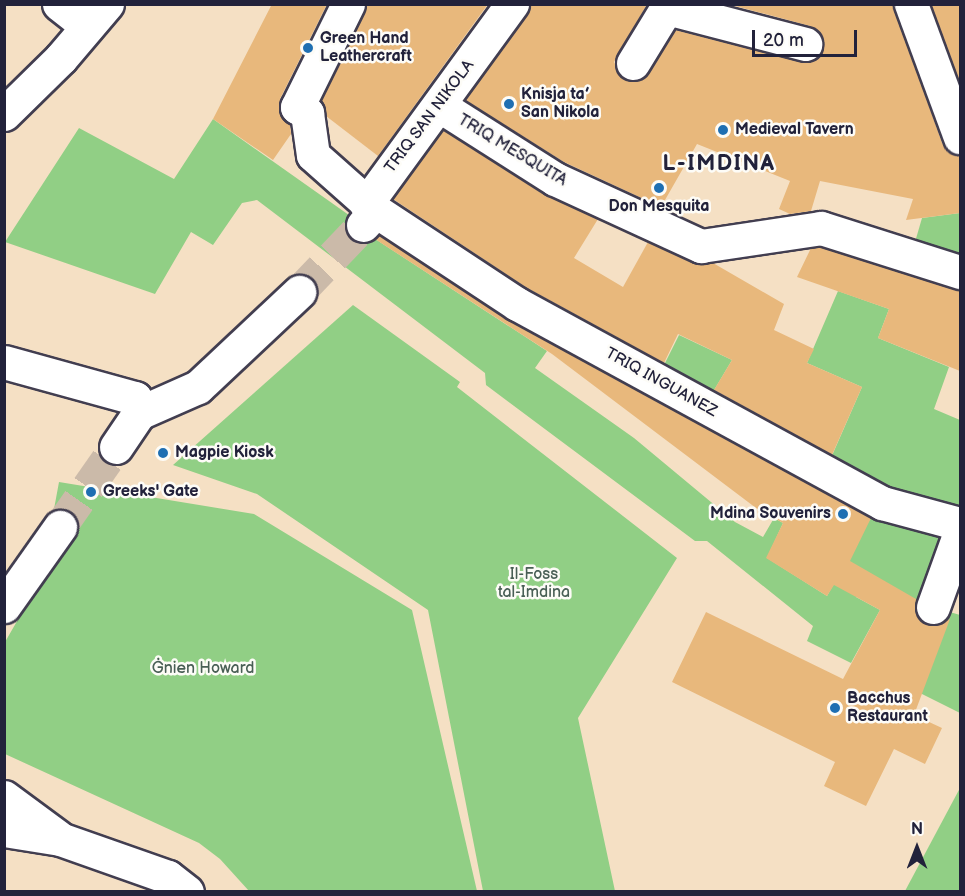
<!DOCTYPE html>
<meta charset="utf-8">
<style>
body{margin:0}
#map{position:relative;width:965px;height:896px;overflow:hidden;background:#f5e0c4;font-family:"Balsamiq Sans",sans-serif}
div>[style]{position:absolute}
.green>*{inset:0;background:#91cf85}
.building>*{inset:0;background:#e8b87c}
.street-tunnel>*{height:33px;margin-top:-16.5px;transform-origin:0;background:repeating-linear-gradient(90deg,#cbbaa9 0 33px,transparent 0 49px)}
.roads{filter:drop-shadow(2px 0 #423e50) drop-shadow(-2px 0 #423e50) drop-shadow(0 2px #423e50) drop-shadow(0 -2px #423e50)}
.street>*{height:33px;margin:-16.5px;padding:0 16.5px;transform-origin:16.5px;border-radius:16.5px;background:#fff}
.secondary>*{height:33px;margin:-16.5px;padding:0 16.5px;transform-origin:16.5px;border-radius:16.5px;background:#fff}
.dots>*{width:16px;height:16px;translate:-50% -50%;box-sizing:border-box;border:3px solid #fdfcf7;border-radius:50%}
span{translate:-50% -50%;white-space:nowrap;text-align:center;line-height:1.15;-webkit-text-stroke:5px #fdfcf7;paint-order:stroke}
.poi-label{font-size:16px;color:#22223b;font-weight:700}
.left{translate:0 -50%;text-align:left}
.right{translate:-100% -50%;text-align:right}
.street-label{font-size:16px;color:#22223b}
.park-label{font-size:16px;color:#495f55}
.district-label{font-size:22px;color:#22223b;font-weight:700;letter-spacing:1.5px}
.frame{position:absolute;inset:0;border:6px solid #22223b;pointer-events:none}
.north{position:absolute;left:887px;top:818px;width:60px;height:60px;-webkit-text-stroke:4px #fdfcf7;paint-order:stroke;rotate:0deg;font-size:16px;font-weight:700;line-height:24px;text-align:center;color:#22223b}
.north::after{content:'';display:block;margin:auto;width:21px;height:27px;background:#22223b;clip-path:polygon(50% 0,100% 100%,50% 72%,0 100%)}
.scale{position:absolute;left:752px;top:30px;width:105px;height:27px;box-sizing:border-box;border:3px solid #22223b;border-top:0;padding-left:8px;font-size:18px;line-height:21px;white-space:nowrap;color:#22223b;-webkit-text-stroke:4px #fdfcf7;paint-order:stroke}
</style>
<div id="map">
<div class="green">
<i style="clip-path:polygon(213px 119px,363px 225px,366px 233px,547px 351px,535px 368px,634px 438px,735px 522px,763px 537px,774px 518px,783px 523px,767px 558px,827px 596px,875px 510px,950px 531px,933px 607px,960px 615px,960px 713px,922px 694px,867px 572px,856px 597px,880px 610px,851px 663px,807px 641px,813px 626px,707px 541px,695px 541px,486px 385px,485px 373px,257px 200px,242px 203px,213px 245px,191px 232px,155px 294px,5px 242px,79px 128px,174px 179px)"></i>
<i style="clip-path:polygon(960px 213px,960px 265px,913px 249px,922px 218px)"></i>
<i style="clip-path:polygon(838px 291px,889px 309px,878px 338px,949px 367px,934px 409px,960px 420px,960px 515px,827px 467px,862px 387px,807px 363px)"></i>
<i style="clip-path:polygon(353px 305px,460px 382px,457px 387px,677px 558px,578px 718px,615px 891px,483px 891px,428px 610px,257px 494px,173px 465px)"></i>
<i style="clip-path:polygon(679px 335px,732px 360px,707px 402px,659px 375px)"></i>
<i style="clip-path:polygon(59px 482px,254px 514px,412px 610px,477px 891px,249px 891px,220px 859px,199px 843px,5px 754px,5px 642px,68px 533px,52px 520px)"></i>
<i style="clip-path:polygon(960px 788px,960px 891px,905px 891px)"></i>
</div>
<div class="building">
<i style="clip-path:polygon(272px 4px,327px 4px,280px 99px,281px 116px,290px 124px,291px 134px,273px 160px,213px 119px)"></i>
<i style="clip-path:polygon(366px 4px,488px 4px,378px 156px,326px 116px,321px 101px)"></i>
<i style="clip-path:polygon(530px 4px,647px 4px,614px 62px,623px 79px,633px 82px,649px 73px,675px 30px,800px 62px,811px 62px,823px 49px,823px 38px,810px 26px,728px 4px,893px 4px,942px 143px,948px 152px,960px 155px,960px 213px,906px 220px,913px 199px,820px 181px,811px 211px,790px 214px,779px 209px,790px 181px,697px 144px,661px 207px,564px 162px,465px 100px,527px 15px)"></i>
<i style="clip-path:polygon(931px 4px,960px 4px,960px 84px)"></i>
<i style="clip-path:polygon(443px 130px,545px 195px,598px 219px,574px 258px,623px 287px,648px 242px,693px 263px,713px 263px,784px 304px,774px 330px,814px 349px,807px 363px,862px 387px,832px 455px,714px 390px,732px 360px,678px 334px,664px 363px,527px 288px,393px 199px)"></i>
<i style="clip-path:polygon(379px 235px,508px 320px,871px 518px,850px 561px,916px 599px,915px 611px,926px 624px,937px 625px,950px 619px,914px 715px,942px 728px,925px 764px,894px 749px,866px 806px,824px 786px,835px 762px,672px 682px,706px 612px,843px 679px,880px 610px,834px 585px,827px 596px,766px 558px,783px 523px,756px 508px,552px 354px,375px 239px)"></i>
<i style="clip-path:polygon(819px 247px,960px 290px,960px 371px,878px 338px,889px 309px,797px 277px,811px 248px)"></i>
</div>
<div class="street-tunnel">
<i style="left:299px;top:292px;width:93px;rotate:-46.3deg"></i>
<i style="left:60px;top:527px;width:98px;rotate:-55deg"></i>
</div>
<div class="roads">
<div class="street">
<i style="left:59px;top:4px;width:36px;rotate:38deg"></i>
<i style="left:348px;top:4px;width:115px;rotate:116.3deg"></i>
<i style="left:297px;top:107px;width:12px;rotate:31deg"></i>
<i style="left:307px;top:113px;width:42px;rotate:81.9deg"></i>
<i style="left:313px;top:155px;width:84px;rotate:41.6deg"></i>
<i style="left:376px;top:211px;width:19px;rotate:133deg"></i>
<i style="left:911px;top:4px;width:142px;rotate:69.8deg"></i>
<i style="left:667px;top:8px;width:143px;rotate:14.6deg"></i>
<i style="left:633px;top:63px;width:69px;rotate:-58.6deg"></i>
<i style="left:440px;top:106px;width:136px;rotate:32.4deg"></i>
<i style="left:555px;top:179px;width:161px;rotate:24.7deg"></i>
<i style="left:701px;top:246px;width:121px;rotate:-8.5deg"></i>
<i style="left:821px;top:228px;width:146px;rotate:17.6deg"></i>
<i style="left:4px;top:114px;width:80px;rotate:-44.5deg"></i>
<i style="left:61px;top:58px;width:71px;rotate:-49.6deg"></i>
<i style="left:366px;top:204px;width:248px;rotate:-53.9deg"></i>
<i style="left:376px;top:211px;width:169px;rotate:33.4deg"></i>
<i style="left:517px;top:304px;width:416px;rotate:28.6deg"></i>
<i style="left:882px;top:503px;width:81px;rotate:15.1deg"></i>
<i style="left:4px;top:362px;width:136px;rotate:15.4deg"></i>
<i style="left:135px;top:398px;width:16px;rotate:75deg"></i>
<i style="left:139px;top:413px;width:41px;rotate:124.1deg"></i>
<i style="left:139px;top:413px;width:64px;rotate:-23.8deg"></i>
<i style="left:198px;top:387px;width:139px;rotate:-43.2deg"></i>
<i style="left:4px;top:606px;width:97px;rotate:-54.7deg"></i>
<i style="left:933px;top:607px;width:80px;rotate:-70.2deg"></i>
</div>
<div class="secondary">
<i style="left:4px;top:797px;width:67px;rotate:36.5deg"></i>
<i style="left:4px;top:830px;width:57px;rotate:9.1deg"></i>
<i style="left:60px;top:839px;width:114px;rotate:19.4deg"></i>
<i style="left:168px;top:877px;width:24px;rotate:38deg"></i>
</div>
</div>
<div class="dots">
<i style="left:308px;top:48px;background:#1f6fb2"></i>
<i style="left:509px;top:104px;background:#1f6fb2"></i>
<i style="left:723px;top:130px;background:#1f6fb2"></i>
<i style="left:659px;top:188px;background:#1f6fb2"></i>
<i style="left:163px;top:453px;background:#1f6fb2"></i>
<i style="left:91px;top:492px;background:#1f6fb2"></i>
<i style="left:843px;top:514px;background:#1f6fb2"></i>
<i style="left:835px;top:708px;background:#1f6fb2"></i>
</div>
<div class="poi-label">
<span class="left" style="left:320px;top:48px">Green Hand<br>Leathercraft</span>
<span class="left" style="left:521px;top:104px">Knisja ta’<br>San Nikola</span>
<span class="left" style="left:735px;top:130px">Medieval Tavern</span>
<span style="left:659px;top:207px">Don Mesquita</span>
<span class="left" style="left:175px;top:453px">Magpie Kiosk</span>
<span class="left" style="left:103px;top:492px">Greeks' Gate</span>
<span class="right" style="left:831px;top:514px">Mdina Souvenirs</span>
<span class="left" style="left:847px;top:708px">Bacchus<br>Restaurant</span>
</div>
<div class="street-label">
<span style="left:430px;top:117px;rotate:-53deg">TRIQ SAN NIKOLA</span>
<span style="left:512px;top:151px;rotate:31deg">TRIQ MESQUITA</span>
<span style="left:661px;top:383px;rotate:29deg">TRIQ INGUANEZ</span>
</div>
<div class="park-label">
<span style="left:534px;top:584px">Il-Foss<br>tal-Imdina</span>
<span style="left:203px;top:669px">Ġnien Howard</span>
</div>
<div class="district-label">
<span style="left:719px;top:164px">L-IMDINA</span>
</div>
<div class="frame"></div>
<div class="north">N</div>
<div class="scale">20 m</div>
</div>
